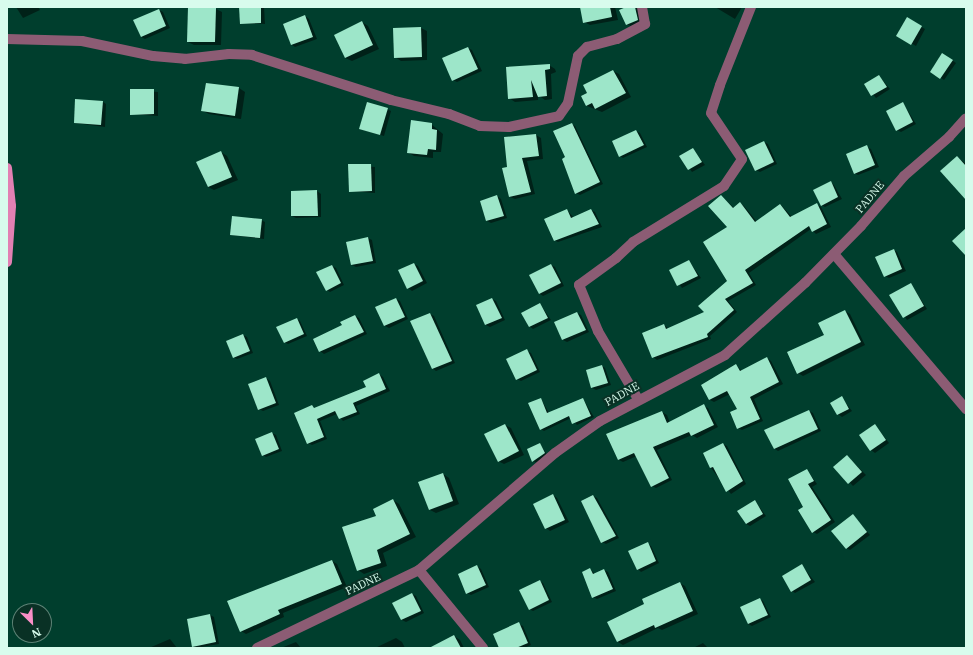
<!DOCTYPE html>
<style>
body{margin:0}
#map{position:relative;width:973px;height:655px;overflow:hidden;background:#003e2d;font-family:"IBM Plex Serif",serif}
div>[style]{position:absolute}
.shadow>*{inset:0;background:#0007}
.building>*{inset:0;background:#9de6c9}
.minor>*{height:10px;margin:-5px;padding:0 5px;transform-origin:5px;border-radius:5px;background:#8c5c74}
.major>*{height:10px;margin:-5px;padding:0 5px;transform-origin:5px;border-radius:5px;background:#e280b3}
span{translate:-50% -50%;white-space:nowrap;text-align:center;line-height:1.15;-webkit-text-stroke:4px #093125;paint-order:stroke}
.street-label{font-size:11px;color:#d8fced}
.frame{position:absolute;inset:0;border:8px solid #d8fced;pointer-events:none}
.north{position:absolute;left:12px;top:603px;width:40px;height:40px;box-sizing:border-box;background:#093125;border:1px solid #5c8275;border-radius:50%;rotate:156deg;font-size:11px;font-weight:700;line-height:16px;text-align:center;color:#d8fced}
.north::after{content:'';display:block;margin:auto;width:14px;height:18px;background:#fa8fc7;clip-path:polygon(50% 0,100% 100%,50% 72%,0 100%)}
</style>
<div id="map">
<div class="shadow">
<i style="clip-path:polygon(16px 7px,38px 7px,40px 10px,23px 18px)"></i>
<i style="clip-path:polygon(240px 7px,264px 7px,265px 24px,241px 23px)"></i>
<i style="clip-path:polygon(581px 7px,615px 7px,618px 20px,590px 25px,584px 22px)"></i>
<i style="clip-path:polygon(629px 7px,637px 7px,641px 22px,631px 26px,627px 24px)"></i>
<i style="clip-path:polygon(715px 7px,742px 7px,735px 19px)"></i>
<i style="clip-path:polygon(216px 9px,222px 12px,221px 45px,194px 45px,188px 42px)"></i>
<i style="clip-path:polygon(159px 10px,163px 12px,170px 28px,145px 39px,141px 37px)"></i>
<i style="clip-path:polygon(305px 16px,309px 19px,317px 39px,295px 47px,292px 45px)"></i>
<i style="clip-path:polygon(907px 19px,925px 29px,916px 46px,897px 35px)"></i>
<i style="clip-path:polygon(362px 22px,368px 26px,379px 49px,352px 61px,345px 58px)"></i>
<i style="clip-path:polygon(421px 28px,427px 31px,427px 60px,401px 61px,395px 57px)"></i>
<i style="clip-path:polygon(468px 48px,472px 50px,482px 71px,457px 82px,453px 80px)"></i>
<i style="clip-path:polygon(946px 56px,956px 63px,944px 80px,941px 78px)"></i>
<i style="clip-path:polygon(549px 65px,555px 69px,556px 72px,551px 74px,552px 99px,545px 100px,538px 95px,538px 100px,515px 102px,509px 98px,507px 68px)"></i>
<i style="clip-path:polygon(613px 71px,619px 74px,631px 97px,602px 112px,587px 106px,589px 93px)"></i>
<i style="clip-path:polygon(879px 76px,890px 89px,876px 98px,865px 85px)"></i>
<i style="clip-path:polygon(239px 88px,245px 92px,241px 119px,209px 114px,203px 111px)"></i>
<i style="clip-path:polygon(131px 90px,158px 92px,158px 116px,131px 114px)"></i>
<i style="clip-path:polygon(103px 102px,106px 104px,105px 127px,75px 123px)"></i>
<i style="clip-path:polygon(903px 103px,916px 124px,901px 132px,897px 130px)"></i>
<i style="clip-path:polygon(387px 109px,391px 111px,384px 136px,360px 129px)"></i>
<i style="clip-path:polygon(431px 124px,443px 134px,441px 152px,433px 152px,433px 158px,414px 156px,408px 152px)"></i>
<i style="clip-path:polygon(571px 124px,575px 126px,603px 184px,580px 195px,576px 193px,566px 158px)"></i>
<i style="clip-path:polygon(636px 131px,640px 133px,647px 147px,623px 158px,620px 156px)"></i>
<i style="clip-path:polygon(536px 135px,541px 138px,543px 159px,527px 161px,535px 194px,515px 199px,510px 197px,505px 138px)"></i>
<i style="clip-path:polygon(764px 142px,768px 144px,777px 164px,760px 172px,756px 170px)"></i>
<i style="clip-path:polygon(867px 147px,871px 149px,879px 167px,858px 175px,854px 173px)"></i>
<i style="clip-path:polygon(693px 149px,705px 165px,692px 172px,681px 157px)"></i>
<i style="clip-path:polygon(221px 152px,227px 156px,238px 180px,214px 190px,208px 187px)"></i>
<i style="clip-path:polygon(957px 157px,966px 164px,966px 197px)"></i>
<i style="clip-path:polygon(349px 165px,375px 167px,375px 193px,350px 191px)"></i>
<i style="clip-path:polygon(831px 182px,834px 185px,842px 199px,825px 207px,821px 205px)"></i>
<i style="clip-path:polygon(317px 191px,321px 194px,321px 217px,296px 218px,292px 216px)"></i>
<i style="clip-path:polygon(497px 196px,501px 199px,507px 218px,491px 223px,487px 221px,481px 201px)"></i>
<i style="clip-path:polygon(721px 196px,734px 208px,740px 203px,744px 206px,757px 222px,781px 205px,792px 217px,817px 205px,821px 207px,831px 227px,816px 234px,811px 229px,749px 273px,756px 285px,728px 301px,737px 312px,710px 336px,711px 339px,657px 360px,653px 357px,664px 325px,669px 329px,706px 312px,728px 281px,729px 227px)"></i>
<i style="clip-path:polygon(567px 210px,574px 218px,591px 210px,595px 212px,602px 227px,558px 242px,554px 240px)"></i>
<i style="clip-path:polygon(261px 220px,265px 222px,264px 239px,231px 235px)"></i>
<i style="clip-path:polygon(368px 238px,372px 240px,376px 263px,356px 267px,352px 265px)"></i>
<i style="clip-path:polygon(894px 250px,897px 252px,906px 271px,889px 278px,885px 276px)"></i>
<i style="clip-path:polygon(689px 261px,701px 278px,682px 288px,670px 271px)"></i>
<i style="clip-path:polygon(414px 264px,418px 266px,427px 283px,412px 291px,408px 288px)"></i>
<i style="clip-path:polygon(551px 265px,555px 267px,564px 286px,543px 296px,540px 294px)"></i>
<i style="clip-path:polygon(332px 266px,336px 268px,344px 285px,330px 292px,327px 290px)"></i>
<i style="clip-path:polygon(911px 284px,927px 309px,907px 320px,891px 296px)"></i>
<i style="clip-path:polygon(396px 299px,400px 301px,408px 319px,389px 328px,385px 326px)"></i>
<i style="clip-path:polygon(492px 299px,496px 301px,505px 320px,490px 327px,486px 325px)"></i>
<i style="clip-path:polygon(540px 304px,551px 320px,533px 329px,529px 326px)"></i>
<i style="clip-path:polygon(845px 311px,850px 314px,865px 345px,803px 376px,798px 373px)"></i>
<i style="clip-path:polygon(577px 313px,581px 315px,589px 332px,567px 342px,563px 340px)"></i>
<i style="clip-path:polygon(430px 314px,434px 316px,455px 363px,436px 371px,432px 368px)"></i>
<i style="clip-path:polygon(355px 316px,359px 318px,367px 334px,324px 354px,320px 351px,343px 325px,342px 322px)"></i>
<i style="clip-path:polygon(297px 319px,300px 321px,307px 336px,288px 344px,284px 342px)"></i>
<i style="clip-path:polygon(243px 335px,247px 337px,253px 353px,237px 359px,233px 357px)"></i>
<i style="clip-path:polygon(527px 351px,531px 353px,540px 372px,521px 381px,517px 379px)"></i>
<i style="clip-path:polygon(767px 358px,771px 361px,783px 384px,754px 399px,763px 421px,742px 430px,738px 428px,738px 410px,730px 394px,714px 402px,710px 400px,736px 365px,742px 371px)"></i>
<i style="clip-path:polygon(602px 366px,605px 368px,611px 385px,596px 390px,592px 388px)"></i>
<i style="clip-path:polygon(379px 374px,383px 377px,390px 391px,356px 406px,360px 414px,343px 421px,337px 414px,320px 421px,327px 439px,312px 445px,308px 443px,312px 407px,316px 409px,367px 388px)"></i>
<i style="clip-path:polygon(266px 378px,270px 381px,279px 405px,263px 411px,259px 409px)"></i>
<i style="clip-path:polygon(842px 398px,852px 411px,842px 417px,838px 414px)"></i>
<i style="clip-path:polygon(541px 399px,549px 413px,583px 399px,594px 417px,577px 425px,571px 418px,544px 431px,541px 429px)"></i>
<i style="clip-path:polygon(703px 406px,708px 408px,718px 427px,697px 438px,692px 435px,657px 450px,672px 480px,656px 488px,652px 486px,637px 456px,623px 462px,619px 460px,662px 412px,667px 415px,670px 423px)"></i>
<i style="clip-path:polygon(809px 411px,813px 413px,821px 431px,778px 451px,775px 449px,765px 430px)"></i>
<i style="clip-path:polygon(505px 425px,511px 428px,524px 455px,504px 464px,498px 461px)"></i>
<i style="clip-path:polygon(875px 425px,889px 443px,875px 453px,871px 450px)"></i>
<i style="clip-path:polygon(272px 433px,276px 435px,282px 451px,266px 457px,263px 455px)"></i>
<i style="clip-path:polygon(540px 444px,548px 456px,537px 463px,533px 461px)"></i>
<i style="clip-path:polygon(723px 444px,727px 446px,746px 484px,731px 494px,711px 468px)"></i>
<i style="clip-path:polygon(847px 456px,866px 475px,853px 486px,835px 467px)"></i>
<i style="clip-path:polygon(807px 470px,817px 484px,812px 487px,835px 522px,817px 534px,813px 532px,804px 507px)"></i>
<i style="clip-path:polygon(443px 474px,449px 478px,459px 504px,436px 513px,430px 510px)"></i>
<i style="clip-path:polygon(553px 495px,557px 498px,569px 522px,550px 531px,546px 528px)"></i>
<i style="clip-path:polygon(593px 496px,597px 498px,619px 538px,606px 544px,602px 542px)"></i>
<i style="clip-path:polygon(393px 500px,399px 504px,416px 537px,383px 553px,387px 566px,364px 574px,358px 570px,377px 516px)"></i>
<i style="clip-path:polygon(755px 501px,766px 516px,750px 526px,746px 524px)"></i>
<i style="clip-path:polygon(853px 516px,870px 535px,850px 550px,846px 548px)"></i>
<i style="clip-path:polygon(647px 543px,651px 546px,659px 563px,641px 572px,638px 569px)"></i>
<i style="clip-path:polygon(332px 561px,337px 564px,347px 587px,283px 613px,284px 617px,246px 634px,241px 631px)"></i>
<i style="clip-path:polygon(477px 566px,481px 569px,489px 587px,471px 595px,467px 593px)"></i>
<i style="clip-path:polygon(802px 566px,815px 582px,795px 593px,792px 591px)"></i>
<i style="clip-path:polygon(590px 569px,595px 574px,604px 570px,608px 572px,616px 591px,597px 599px,593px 597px)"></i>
<i style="clip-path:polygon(539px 581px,543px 583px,552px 602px,533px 611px,529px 609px)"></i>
<i style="clip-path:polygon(680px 583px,685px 586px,698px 614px,662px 630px,658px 628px,623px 645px,618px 642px,646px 604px)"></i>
<i style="clip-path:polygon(412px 594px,416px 596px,424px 613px,406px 622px,402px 620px,394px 603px)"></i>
<i style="clip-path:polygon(759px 599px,763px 601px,771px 617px,752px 626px,748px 624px)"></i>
<i style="clip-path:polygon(210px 615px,214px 617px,219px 644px,196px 648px,193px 646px)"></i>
<i style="clip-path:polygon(519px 624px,523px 626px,531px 645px,524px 648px,500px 648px)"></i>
<i style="clip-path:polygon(454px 636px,460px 640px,464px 648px,431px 648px)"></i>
<i style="clip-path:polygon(396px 638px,402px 642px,405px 648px,375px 648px)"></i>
<i style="clip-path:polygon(170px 639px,177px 648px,149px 648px)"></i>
<i style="clip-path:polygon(296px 642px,301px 648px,281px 648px)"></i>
<i style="clip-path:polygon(703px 643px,708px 648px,693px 648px)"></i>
</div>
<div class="building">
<i style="clip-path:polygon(188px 7px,216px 8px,215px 42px,187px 42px)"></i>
<i style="clip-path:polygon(239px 7px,261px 7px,261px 23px,240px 24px)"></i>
<i style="clip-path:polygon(580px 7px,610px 7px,612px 17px,583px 23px)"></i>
<i style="clip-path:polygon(626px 7px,635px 7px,638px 20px,626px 25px,619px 10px)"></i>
<i style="clip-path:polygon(159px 9px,166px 26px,141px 37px,133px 20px)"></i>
<i style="clip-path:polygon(305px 15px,313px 37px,291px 45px,283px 24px)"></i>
<i style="clip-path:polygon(907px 17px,922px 26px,911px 45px,896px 36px)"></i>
<i style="clip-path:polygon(362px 21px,373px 45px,345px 58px,334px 35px)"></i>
<i style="clip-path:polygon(421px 27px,422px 57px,394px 58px,393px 28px)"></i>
<i style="clip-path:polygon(468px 47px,478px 69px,452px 81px,442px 58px)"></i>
<i style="clip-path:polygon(942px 53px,953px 60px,940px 79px,930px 72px)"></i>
<i style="clip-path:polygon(550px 64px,550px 69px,545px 70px,547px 96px,538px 97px,531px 80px,533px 97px,508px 99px,506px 67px)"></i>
<i style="clip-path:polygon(613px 70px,626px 93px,595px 109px,592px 103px,586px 106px,581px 96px,587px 93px,583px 85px)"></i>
<i style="clip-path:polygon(879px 75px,887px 87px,871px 96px,864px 84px)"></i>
<i style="clip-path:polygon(206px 83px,239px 87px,235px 116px,201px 111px)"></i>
<i style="clip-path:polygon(130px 89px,154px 89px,154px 114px,130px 115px)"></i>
<i style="clip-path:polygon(75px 99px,103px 101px,101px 125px,74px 123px)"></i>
<i style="clip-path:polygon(367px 102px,388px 108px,380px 135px,359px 129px)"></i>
<i style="clip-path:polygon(903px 102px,913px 122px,896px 131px,886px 111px)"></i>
<i style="clip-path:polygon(411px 120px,432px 123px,432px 129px,437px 130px,436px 150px,428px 149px,427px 155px,407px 153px)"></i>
<i style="clip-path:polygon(572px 123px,600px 182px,575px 194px,562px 159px,565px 157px,553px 131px)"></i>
<i style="clip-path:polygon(636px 130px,644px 145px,619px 157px,612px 141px)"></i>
<i style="clip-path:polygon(536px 134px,539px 156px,522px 158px,531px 192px,509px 197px,502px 168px,507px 167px,504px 137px)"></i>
<i style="clip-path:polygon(764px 141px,774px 162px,755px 171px,745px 150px)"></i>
<i style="clip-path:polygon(867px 145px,875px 165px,854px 174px,846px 154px)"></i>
<i style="clip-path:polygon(693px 148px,702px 162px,688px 170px,679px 156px)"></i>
<i style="clip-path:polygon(221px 151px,232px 177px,208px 187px,196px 162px)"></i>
<i style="clip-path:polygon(957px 156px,966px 166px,966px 200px,940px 171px)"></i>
<i style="clip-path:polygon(348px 164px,371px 164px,372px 191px,349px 192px)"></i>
<i style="clip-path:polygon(831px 181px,838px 197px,821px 206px,813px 190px)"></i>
<i style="clip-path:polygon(317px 190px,318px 216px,291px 216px,291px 191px)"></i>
<i style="clip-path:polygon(497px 195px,504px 216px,486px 221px,480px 201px)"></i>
<i style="clip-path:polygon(721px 195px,733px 208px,740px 202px,755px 222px,780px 204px,790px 217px,817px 203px,827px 224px,812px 232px,809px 226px,745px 270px,753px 283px,725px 299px,734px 310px,707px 334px,708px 337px,652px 358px,642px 333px,664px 324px,666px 329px,704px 312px,698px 306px,727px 281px,703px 242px,727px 227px,708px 206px)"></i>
<i style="clip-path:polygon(567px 209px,571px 218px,591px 209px,599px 224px,554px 241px,544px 219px)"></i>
<i style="clip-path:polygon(232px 216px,262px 219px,260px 238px,230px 235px)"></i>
<i style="clip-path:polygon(966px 228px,966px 256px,952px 241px)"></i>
<i style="clip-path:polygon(368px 237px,373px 261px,351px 265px,346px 242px)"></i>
<i style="clip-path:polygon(894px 249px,902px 269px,884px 277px,875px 257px)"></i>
<i style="clip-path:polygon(689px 260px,698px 276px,677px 286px,669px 270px)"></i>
<i style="clip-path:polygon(414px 263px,423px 281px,407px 289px,398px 270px)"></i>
<i style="clip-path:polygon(551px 264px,561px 283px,539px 294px,529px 275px)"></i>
<i style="clip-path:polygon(332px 265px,341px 283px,326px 291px,316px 272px)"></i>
<i style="clip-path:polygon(911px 283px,924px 306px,903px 318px,889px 295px)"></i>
<i style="clip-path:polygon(396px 298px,405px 317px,384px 326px,375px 307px)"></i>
<i style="clip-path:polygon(492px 298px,502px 318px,485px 325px,476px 305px)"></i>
<i style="clip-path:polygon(540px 303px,548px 318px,529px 327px,521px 313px)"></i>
<i style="clip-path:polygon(845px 310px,861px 342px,797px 374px,787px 352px,824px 335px,818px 323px)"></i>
<i style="clip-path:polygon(577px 312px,586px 330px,562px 340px,554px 322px)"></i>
<i style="clip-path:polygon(430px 313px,452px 361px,432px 369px,410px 321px)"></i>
<i style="clip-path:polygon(355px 315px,364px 332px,319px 352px,313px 339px,342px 325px,340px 322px)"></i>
<i style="clip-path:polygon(297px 318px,304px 334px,284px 343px,276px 327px)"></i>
<i style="clip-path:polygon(243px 334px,250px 351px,233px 358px,226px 341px)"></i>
<i style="clip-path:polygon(527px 349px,537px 370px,516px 380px,506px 359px)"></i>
<i style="clip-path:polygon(767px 357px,779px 382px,750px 397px,760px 419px,737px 429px,730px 412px,737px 409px,727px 391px,709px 400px,701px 385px,736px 364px,740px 371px)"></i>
<i style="clip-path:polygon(602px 365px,608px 383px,591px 388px,586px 370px)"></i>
<i style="clip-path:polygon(379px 373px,386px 389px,353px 403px,357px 412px,339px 419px,335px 411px,317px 419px,324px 437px,307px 444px,294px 413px,312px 405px,314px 408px,366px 387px,363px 381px)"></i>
<i style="clip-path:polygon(266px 377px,276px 403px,258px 410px,248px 384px)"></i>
<i style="clip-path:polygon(842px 396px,849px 409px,837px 415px,830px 403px)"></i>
<i style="clip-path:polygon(541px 398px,547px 413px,583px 398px,591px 416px,572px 424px,569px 416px,540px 430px,528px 403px)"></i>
<i style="clip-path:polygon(704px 404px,714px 425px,691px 436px,689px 432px,653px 447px,669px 478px,651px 487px,634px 453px,618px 460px,606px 434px,662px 411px,667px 423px)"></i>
<i style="clip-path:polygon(809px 410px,818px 429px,774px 449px,764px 430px)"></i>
<i style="clip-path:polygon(505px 424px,519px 451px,498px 462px,484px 434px)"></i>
<i style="clip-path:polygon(875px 424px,886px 440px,870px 451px,859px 435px)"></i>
<i style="clip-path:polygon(272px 432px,279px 449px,262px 456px,255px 439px)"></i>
<i style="clip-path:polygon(540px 443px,545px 453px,532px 462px,527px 449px)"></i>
<i style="clip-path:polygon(723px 443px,743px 481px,726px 492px,713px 467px,710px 468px,703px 453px)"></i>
<i style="clip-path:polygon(847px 455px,862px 472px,848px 484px,833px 467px)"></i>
<i style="clip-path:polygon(807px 469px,814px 481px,808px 484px,831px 520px,812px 533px,798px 510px,803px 507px,788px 479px)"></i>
<i style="clip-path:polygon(443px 473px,453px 501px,429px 510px,418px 482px)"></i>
<i style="clip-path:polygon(553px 494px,565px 520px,545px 529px,533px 504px)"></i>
<i style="clip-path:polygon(593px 495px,616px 536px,601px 543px,581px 501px)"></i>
<i style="clip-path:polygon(393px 499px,410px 534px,377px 550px,381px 563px,357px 571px,342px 527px,376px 516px,373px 509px)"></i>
<i style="clip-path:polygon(755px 500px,763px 514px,746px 524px,737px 511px)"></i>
<i style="clip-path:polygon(853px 514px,867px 532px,846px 549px,831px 531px)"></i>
<i style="clip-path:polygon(648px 542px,656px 561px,637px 570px,628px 551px)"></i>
<i style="clip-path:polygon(332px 560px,342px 584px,278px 610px,280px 614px,240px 632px,227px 601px)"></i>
<i style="clip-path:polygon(802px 564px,811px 580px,791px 592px,782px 576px)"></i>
<i style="clip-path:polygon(477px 565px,486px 585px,466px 594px,458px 574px)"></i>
<i style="clip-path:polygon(590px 568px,593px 574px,604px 569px,613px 589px,592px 598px,582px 572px)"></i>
<i style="clip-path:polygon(540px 580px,549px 600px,529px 610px,519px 590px)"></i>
<i style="clip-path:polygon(680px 582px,693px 611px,655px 628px,654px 625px,617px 642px,607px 622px,644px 604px,642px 599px)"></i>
<i style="clip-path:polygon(412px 593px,421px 611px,401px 620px,392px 603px)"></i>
<i style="clip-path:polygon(760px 598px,768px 615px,748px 624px,740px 607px)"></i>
<i style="clip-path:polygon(210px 614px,216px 642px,192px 647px,187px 619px)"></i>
<i style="clip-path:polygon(519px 622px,528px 643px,516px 648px,499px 648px,493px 634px)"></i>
<i style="clip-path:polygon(454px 635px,461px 648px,429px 648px)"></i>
</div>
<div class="minor">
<i style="left:7px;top:39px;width:75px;rotate:1.5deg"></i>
<i style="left:82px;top:41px;width:73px;rotate:11.9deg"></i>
<i style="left:153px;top:56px;width:32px;rotate:5deg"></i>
<i style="left:185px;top:59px;width:44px;rotate:-6.5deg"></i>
<i style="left:229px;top:54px;width:23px;rotate:2deg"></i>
<i style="left:252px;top:55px;width:146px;rotate:17.9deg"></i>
<i style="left:391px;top:100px;width:60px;rotate:13.6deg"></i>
<i style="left:449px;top:114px;width:33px;rotate:21deg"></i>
<i style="left:480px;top:126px;width:29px;rotate:2deg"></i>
<i style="left:509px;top:127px;width:51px;rotate:-12.4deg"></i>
<i style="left:559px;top:116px;width:16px;rotate:-55deg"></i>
<i style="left:568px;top:103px;width:48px;rotate:-78deg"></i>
<i style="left:578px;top:56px;width:13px;rotate:-45deg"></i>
<i style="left:587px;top:47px;width:31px;rotate:-15deg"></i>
<i style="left:617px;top:39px;width:32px;rotate:-28deg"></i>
<i style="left:645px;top:24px;width:17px;rotate:-100deg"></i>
<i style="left:834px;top:254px;width:204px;rotate:49.6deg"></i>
<i style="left:638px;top:399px;width:79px;rotate:-120.5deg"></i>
<i style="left:598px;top:331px;width:50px;rotate:-112.4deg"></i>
<i style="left:579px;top:285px;width:46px;rotate:-36.1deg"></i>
<i style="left:616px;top:258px;width:23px;rotate:-43deg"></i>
<i style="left:633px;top:242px;width:107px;rotate:-31.6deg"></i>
<i style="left:724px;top:186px;width:32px;rotate:-56deg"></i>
<i style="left:742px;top:159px;width:55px;rotate:-124deg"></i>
<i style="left:711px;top:113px;width:29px;rotate:-72deg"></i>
<i style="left:720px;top:85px;width:84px;rotate:-68.3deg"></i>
<i style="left:419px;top:570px;width:101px;rotate:50.6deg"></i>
<i style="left:257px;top:648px;width:180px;rotate:-25.7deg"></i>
<i style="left:419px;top:570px;width:179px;rotate:-40.7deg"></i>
<i style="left:555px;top:453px;width:55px;rotate:-35.4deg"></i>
<i style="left:600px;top:421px;width:141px;rotate:-27.8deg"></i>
<i style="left:725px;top:355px;width:108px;rotate:-42deg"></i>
<i style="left:805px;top:283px;width:80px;rotate:-45.5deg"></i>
<i style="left:861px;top:226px;width:66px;rotate:-49.3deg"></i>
<i style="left:904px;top:176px;width:60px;rotate:-40.9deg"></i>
<i style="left:949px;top:137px;width:25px;rotate:-48deg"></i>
</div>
<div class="major">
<i style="left:7px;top:168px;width:38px;rotate:84deg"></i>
<i style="left:11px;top:206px;width:56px;rotate:94.1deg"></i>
</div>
<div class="street-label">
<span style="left:870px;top:197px;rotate:-50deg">PADNE</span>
<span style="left:622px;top:394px;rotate:-29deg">PADNE</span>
<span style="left:363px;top:584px;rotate:-25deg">PADNE</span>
</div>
<div class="frame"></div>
<div class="north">N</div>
</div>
